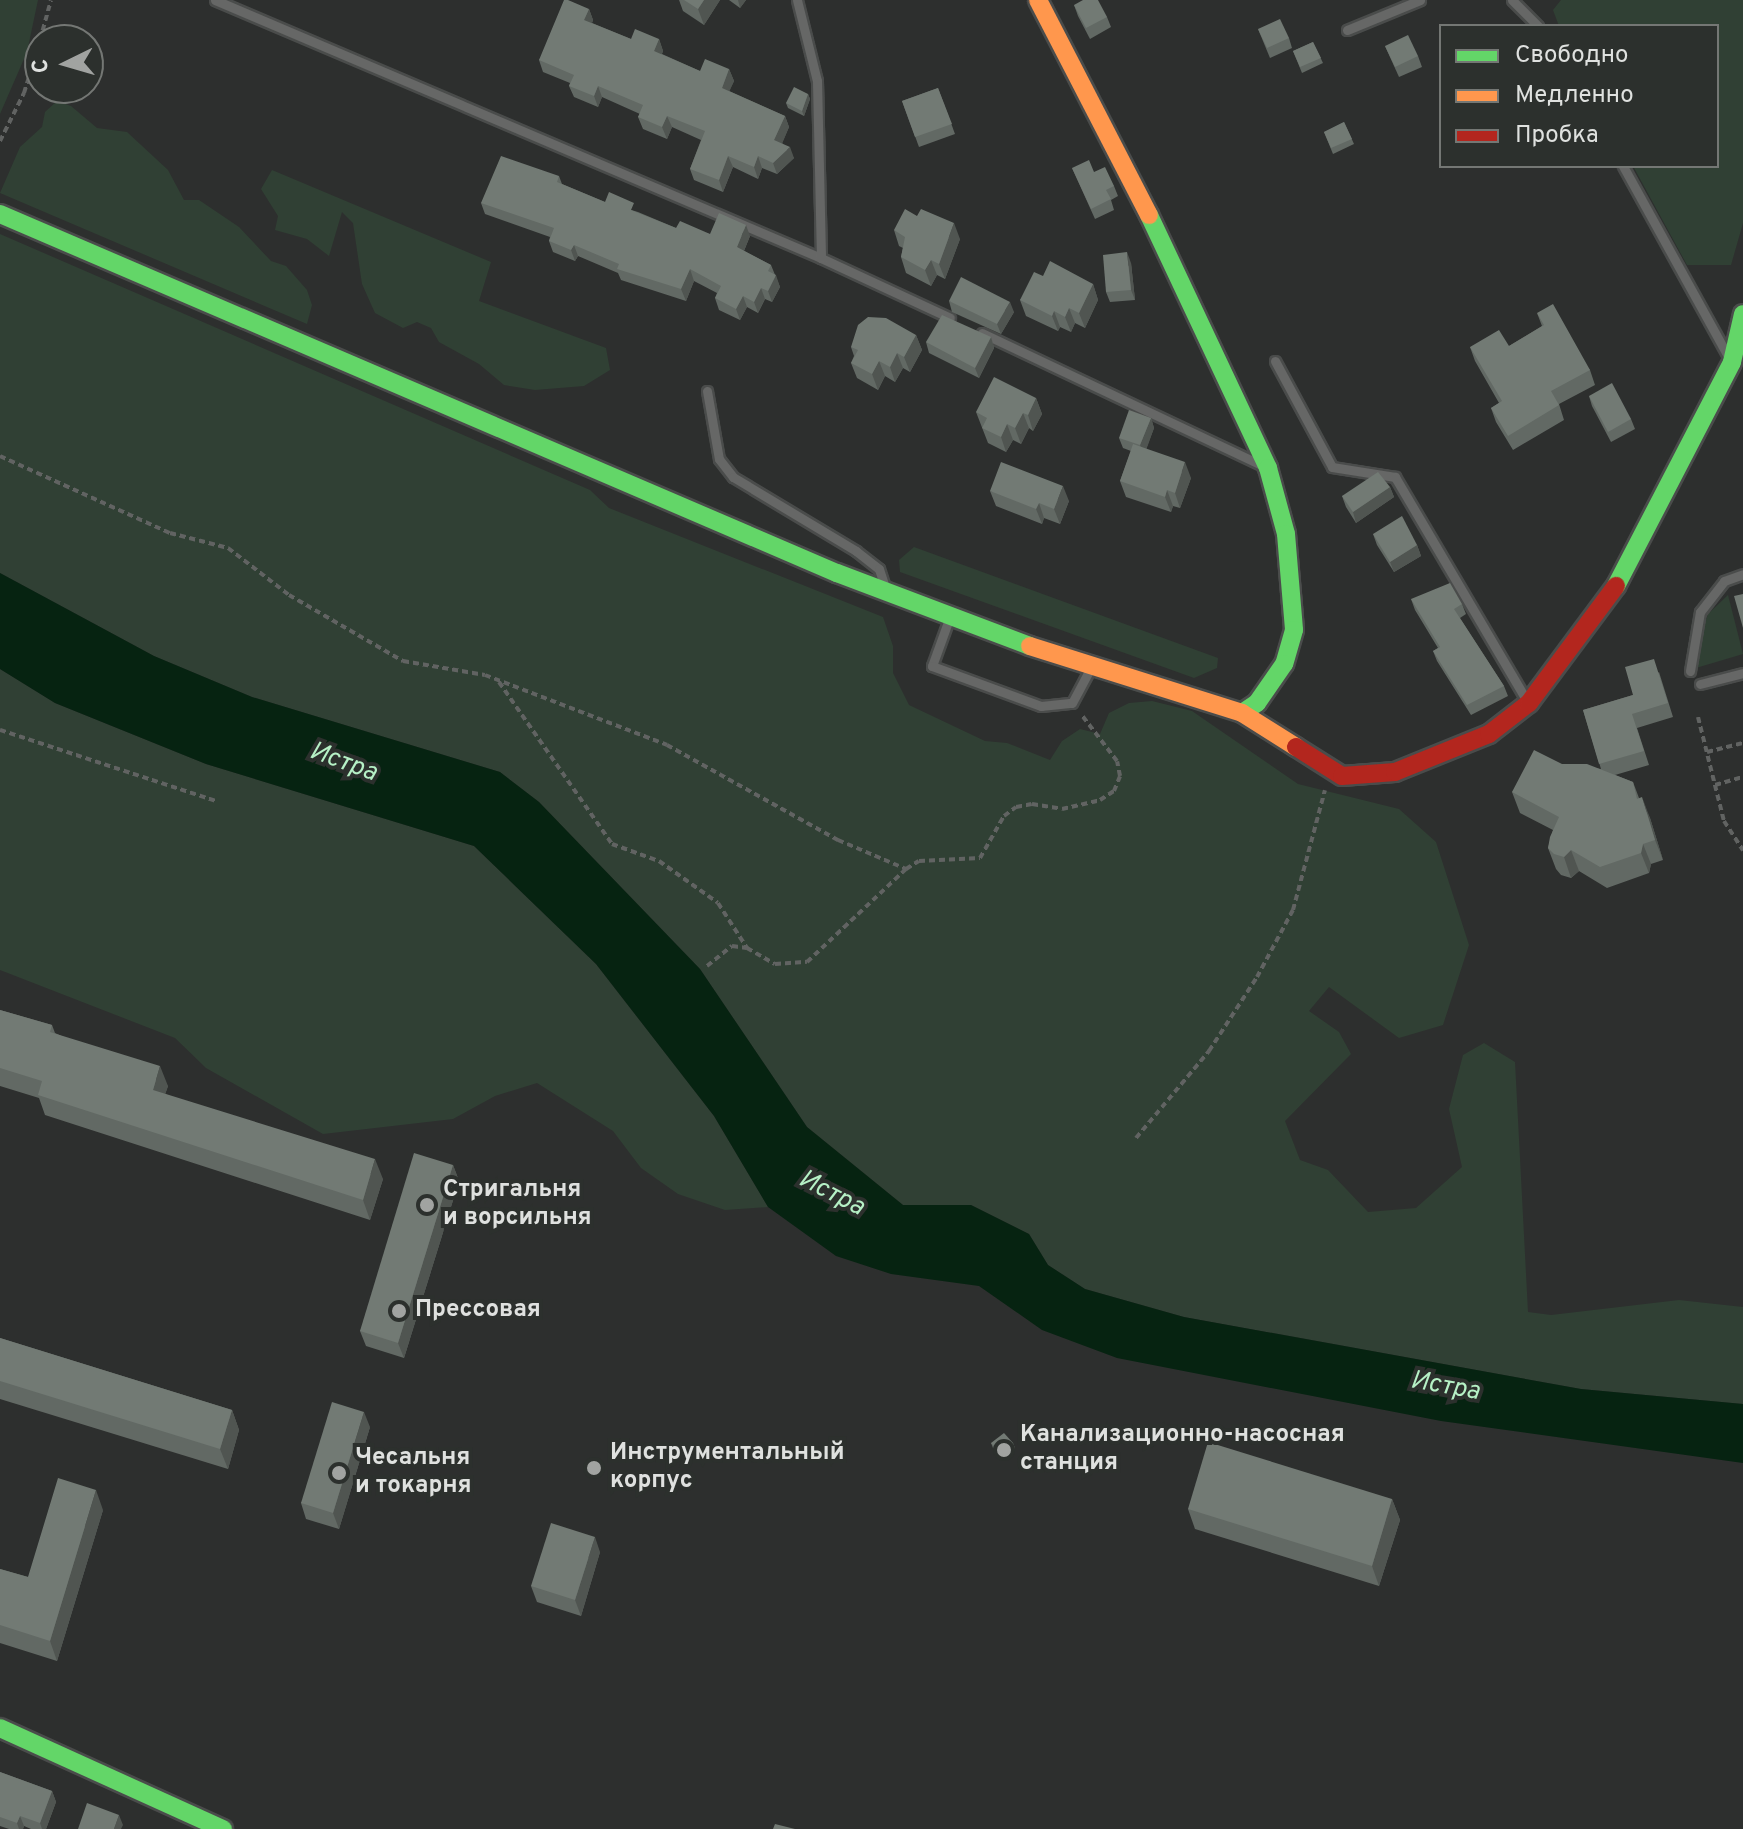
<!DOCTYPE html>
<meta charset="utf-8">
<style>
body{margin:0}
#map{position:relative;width:1743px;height:1829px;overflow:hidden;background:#2d2f2e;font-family:Overpass,sans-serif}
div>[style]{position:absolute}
.green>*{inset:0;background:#304034}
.water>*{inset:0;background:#062311}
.path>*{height:4px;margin-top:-2px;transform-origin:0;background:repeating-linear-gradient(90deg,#616362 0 6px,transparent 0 10px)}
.roads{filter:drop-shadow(2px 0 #4a4c4b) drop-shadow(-2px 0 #4a4c4b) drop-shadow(0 2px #4a4c4b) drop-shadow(0 -2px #4a4c4b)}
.lane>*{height:9px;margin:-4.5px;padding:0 4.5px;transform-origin:4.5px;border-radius:4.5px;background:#666766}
.fast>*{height:18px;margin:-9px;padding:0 9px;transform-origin:9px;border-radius:9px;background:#63d668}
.slow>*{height:18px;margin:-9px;padding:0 9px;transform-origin:9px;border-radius:9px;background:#ff974d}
.jam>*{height:18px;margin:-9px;padding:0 9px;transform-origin:9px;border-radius:9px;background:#b3261e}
.wall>*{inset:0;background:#626964}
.shaded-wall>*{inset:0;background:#505551}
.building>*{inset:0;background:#727a74}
.dots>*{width:22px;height:22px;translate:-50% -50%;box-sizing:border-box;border:4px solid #2c302d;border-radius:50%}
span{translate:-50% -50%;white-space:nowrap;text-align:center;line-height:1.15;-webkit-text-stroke:8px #2c302d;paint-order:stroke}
.poi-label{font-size:24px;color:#dfe1df;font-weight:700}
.left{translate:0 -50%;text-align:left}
.water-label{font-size:26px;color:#b6f1c6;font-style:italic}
.legend{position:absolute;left:1439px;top:24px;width:280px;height:144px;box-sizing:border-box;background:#2c302d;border:2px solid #747774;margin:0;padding:10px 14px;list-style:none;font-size:24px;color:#dfe1df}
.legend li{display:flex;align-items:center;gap:16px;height:40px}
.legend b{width:40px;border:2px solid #747774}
.north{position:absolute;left:24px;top:24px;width:80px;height:80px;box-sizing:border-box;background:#2c302d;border:2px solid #747774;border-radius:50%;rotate:265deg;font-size:22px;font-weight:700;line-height:32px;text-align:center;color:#dfe1df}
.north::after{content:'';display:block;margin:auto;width:28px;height:36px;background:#a1a3a1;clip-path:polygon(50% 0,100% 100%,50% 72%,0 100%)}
</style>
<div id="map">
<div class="green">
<i style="clip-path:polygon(0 0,38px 0,27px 52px,0 114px)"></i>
<i style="clip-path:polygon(1561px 0,1743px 0,1743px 223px,1731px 265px,1687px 265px,1633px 166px,1717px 166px,1717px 26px,1559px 26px,1553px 10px)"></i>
<i style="clip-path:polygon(57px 101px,71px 106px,97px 128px,127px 132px,168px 170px,184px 200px,199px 200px,239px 227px,271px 261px,286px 266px,307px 290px,312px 305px,307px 324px,0 193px,20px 147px,42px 127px,45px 112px)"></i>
<i style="clip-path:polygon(272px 170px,491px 262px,479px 301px,606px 348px,610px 370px,584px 386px,535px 390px,504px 385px,479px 364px,439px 342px,431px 328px,417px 322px,403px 328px,375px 313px,362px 284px,353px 223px,342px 212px,329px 256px,307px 239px,275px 230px,278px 216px,261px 189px)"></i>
<i style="clip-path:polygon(0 234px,590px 490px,609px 508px,883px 617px,893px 646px,893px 673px,909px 705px,985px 741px,1007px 743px,1050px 760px,1062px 741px,1080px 729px,1100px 734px,1109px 713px,1129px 703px,1152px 701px,1192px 711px,1298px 784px,1399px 809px,1436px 842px,1469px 945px,1443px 1025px,1399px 1038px,1329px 987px,1309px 1011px,1339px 1032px,1351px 1054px,1285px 1121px,1300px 1160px,1328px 1170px,1368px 1212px,1416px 1208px,1462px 1167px,1449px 1109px,1463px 1055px,1484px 1043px,1515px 1062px,1528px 1312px,1551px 1315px,1679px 1300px,1743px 1307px,1743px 1404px,1581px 1389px,1184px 1317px,1085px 1289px,1048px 1265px,1029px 1234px,971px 1205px,903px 1205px,807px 1127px,700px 969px,539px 802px,500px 772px,252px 697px,154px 656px,0 573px)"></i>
<i style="clip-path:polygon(914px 547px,1218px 658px,1217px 668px,1194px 678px,900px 572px,899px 560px)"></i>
<i style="clip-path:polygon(1728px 595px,1743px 654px,1696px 668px,1694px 654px,1708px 614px)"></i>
<i style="clip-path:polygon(0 669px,55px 703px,206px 764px,474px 846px,596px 964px,714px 1116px,768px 1207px,725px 1210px,678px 1194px,641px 1168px,613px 1131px,537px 1083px,495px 1096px,453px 1119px,323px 1134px,206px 1068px,175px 1038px,0 970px)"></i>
</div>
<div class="water">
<i style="clip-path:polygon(0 573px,154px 656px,252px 697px,500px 772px,539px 802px,700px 969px,807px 1127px,903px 1205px,971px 1205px,1029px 1234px,1048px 1265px,1085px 1289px,1184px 1317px,1581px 1389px,1743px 1404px,1743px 1463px,1441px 1421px,1117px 1358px,1042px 1330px,979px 1286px,891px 1274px,836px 1256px,768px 1207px,714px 1116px,596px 964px,474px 846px,206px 764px,55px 703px,0 669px)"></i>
</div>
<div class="path">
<i style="left:40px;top:40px;width:41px;rotate:-74.6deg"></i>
<i style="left:0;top:141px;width:54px;rotate:-63.4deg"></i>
<i style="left:24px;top:93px;width:54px;rotate:-72.9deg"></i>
<i style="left:0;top:456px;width:187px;rotate:24.4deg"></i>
<i style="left:170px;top:533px;width:60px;rotate:14.5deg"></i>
<i style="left:228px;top:548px;width:77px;rotate:37.6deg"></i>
<i style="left:289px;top:595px;width:132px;rotate:30.1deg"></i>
<i style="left:403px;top:661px;width:83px;rotate:9.7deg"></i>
<i style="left:485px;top:675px;width:195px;rotate:21deg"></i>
<i style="left:667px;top:745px;width:196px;rotate:29.1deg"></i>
<i style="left:838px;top:840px;width:74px;rotate:23.1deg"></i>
<i style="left:499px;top:682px;width:198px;rotate:55.1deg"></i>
<i style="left:612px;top:844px;width:50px;rotate:19.9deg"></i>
<i style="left:659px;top:861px;width:72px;rotate:35.4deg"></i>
<i style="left:718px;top:903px;width:54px;rotate:57.2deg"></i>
<i style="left:1698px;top:717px;width:107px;rotate:76deg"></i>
<i style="left:1724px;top:821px;width:35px;rotate:57deg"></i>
<i style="left:0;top:730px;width:227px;rotate:18.2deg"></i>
<i style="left:1707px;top:752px;width:37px;rotate:-14deg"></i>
<i style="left:1715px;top:785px;width:29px;rotate:-16deg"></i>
<i style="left:707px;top:966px;width:32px;rotate:-39deg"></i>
<i style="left:732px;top:946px;width:15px;rotate:8deg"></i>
<i style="left:747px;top:948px;width:32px;rotate:30deg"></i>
<i style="left:775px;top:964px;width:32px;rotate:-4deg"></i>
<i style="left:807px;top:962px;width:136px;rotate:-43.2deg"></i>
<i style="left:906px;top:869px;width:15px;rotate:-32deg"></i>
<i style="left:919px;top:861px;width:61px;rotate:-2.8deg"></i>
<i style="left:980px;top:858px;width:48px;rotate:-60.3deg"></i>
<i style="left:1004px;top:816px;width:15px;rotate:-37deg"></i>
<i style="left:1016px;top:807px;width:16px;rotate:-11deg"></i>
<i style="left:1032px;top:804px;width:30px;rotate:9deg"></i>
<i style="left:1062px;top:809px;width:39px;rotate:-13deg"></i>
<i style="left:1100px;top:800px;width:17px;rotate:-33deg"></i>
<i style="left:1114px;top:791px;width:16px;rotate:-68deg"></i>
<i style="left:1120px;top:776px;width:15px;rotate:-101deg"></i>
<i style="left:1117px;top:761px;width:59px;rotate:-127.5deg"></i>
<i style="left:1136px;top:1138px;width:114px;rotate:-50deg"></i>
<i style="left:1209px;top:1051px;width:88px;rotate:-57deg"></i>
<i style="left:1257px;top:977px;width:76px;rotate:-61.8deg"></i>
<i style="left:1293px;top:910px;width:124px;rotate:-75.1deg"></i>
</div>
<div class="roads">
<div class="lane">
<i style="left:215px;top:0;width:659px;rotate:23.06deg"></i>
<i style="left:821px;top:258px;width:142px;rotate:24.9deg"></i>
<i style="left:797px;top:0;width:83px;rotate:76.1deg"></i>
<i style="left:817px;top:81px;width:177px;rotate:88.7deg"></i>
<i style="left:1512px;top:0;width:37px;rotate:45deg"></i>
<i style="left:1347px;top:30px;width:79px;rotate:-22.3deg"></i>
<i style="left:1623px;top:166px;width:217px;rotate:61.1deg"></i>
<i style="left:982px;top:333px;width:309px;rotate:25.3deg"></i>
<i style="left:1275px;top:361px;width:120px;rotate:61.7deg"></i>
<i style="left:1332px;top:467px;width:64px;rotate:9deg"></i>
<i style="left:1395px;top:477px;width:260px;rotate:59.5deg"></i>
<i style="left:707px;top:391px;width:69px;rotate:80deg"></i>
<i style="left:719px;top:459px;width:23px;rotate:52deg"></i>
<i style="left:733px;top:477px;width:144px;rotate:31deg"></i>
<i style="left:856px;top:551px;width:29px;rotate:38deg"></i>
<i style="left:879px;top:569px;width:16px;rotate:72deg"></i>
<i style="left:949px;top:619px;width:50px;rotate:109.9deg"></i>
<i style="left:932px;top:666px;width:116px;rotate:20.2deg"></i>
<i style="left:1041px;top:706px;width:31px;rotate:-6deg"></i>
<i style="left:1072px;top:703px;width:40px;rotate:-62deg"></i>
<i style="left:1690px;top:671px;width:60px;rotate:-80.4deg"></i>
<i style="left:1700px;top:612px;width:39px;rotate:-52deg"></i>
<i style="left:1724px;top:581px;width:20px;rotate:-20deg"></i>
<i style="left:1700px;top:684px;width:44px;rotate:-14.3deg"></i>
</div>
<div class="fast">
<i style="left:0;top:214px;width:911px;rotate:23.22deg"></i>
<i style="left:837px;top:573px;width:206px;rotate:20.7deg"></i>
<i style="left:1149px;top:215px;width:280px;rotate:64.8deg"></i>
<i style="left:1268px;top:468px;width:68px;rotate:74.7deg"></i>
<i style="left:1286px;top:534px;width:96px;rotate:85.2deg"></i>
<i style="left:1294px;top:630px;width:35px;rotate:106deg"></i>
<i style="left:1284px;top:664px;width:47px;rotate:124.7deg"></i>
<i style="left:1257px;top:703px;width:18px;rotate:146deg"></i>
<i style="left:1616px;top:586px;width:252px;rotate:-62.6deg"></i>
<i style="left:1732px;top:362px;width:49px;rotate:-77.1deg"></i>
<i style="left:0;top:1728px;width:245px;rotate:24.4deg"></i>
</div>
<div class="slow">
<i style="left:1038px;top:0;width:242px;rotate:62.7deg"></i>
<i style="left:1030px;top:646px;width:222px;rotate:17.5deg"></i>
<i style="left:1242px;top:713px;width:64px;rotate:32.2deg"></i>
</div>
<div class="jam">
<i style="left:1296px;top:747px;width:54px;rotate:32.2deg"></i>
<i style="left:1342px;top:776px;width:53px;rotate:-4.3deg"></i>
<i style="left:1395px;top:772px;width:101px;rotate:-22deg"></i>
<i style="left:1489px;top:734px;width:51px;rotate:-37.8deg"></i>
<i style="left:1529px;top:703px;width:146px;rotate:-53.4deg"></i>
</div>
</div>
<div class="wall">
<i style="clip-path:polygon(679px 0,720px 0,704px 25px,683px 11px)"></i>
<i style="clip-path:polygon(729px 0,746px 0,740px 8px)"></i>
<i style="clip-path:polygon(1074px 5px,1107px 17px,1111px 27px,1090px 39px,1078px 16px)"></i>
<i style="clip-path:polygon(589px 9px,593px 20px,592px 23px,631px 39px,659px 39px,663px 51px,662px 54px,700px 71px,729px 69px,734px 81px,729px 91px,785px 116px,789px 127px,782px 143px,794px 158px,777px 174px,762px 168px,758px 179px,733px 167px,723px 192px,694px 180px,690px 169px,701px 140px,672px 127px,667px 139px,643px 129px,638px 117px,640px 114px,602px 97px,598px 107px,574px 97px,569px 86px,570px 83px,543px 72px,539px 60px)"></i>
<i style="clip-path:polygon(1258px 29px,1289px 38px,1292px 48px,1270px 58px)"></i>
<i style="clip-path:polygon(1313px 42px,1323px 63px,1302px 73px,1293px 51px)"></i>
<i style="clip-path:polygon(1385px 46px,1418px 56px,1422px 67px,1399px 77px)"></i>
<i style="clip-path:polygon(938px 88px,955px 134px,919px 147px,902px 101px)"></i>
<i style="clip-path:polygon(808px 94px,810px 99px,804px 116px,788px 108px,786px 103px)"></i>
<i style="clip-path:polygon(1344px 122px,1354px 144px,1333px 154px,1324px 132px)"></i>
<i style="clip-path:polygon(1072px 168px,1094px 172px,1114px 186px,1118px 196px,1111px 200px,1114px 210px,1095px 219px)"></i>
<i style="clip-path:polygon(559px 176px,562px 184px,605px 202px,638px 212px,676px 228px,710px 234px,750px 236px,744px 251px,771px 265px,780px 287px,772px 302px,765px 299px,758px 313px,747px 307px,740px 320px,719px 310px,715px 298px,717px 293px,694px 281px,686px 301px,621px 280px,618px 273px,578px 256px,575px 261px,553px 252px,549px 241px,550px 237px,485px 214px,481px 203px)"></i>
<i style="clip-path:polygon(894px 230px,960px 239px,945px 279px,937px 275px,931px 286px,906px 273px,901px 257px,903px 248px,899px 246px)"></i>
<i style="clip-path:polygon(1131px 263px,1135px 300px,1110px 302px,1106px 292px)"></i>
<i style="clip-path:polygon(1043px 276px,1093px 284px,1098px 300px,1085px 328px,1075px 323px,1071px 332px,1060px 327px,1058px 331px,1026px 316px,1020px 300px)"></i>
<i style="clip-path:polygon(949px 301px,1014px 312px,1001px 334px,952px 312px)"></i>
<i style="clip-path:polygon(1537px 313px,1590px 370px,1595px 385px,1559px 404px,1564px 420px,1513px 450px,1496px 422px,1491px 408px,1499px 403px,1475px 361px,1470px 347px,1509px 346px,1542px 326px)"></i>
<i style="clip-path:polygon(916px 335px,922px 350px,910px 372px,903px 368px,895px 382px,885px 376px,878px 390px,857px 378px,851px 363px,854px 356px,851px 347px)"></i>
<i style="clip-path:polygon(991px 337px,994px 348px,979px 378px,929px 353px,926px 342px)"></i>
<i style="clip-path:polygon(1589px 396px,1631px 419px,1635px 429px,1611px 442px,1592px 406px)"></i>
<i style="clip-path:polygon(1036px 398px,1042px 414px,1033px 431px,1029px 428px,1021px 444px,1013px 440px,1006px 452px,988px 443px,976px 412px)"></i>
<i style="clip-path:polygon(1151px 418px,1154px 428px,1146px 449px,1191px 478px,1180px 508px,1173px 506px,1171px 512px,1126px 497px,1120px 481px,1131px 451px,1123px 448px,1119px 438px)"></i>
<i style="clip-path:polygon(1390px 487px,1394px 497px,1356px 523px,1346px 507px,1342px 496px)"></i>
<i style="clip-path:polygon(990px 491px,1069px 501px,1060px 524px,1044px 518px,1042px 524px,996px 506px)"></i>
<i style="clip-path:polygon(1373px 534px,1417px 545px,1421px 556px,1394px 572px,1377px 545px)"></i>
<i style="clip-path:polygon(1411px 599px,1462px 604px,1466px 614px,1460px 618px,1504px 686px,1508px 696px,1471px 715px,1437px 661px,1433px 651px,1438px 648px,1415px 610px)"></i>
<i style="clip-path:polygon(1659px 672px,1673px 717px,1637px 728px,1649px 765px,1615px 775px,1633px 782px,1639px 798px,1650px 818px,1663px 860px,1651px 864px,1649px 873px,1607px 888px,1579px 871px,1571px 878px,1561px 875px,1556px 869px,1548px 848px,1553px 830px,1520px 813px,1512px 792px,1562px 764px,1601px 769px,1583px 710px,1633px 695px)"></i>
<i style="clip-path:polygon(0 1010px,52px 1025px,55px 1033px,168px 1086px,165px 1094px,383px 1179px,370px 1220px,45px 1115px,39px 1098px,0 1086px)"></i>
<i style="clip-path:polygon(453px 1165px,459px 1181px,404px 1358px,366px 1346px,360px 1331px)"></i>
<i style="clip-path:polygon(0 1338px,232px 1410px,239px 1430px,228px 1469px,0 1399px)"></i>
<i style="clip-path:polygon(370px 1427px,339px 1529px,306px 1519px,301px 1503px)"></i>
<i style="clip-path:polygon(991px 1443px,1013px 1443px,1015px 1448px,1005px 1460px,993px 1448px)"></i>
<i style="clip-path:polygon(1392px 1499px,1400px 1520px,1379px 1586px,1195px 1529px,1188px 1509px)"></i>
<i style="clip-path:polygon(103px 1510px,57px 1661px,0 1643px,0 1569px,28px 1577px)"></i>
<i style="clip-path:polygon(600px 1552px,581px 1616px,537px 1602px,531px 1586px)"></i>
<i style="clip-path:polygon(0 1772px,52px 1791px,56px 1802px,46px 1829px,31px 1829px,24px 1826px,23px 1829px,9px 1829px,0 1826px)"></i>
</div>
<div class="shaded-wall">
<i style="clip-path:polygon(704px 0,720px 0,704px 25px,698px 9px)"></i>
<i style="clip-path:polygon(738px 0,746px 0,740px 8px)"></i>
<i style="clip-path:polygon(589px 9px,593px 20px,589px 31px,584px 20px)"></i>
<i style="clip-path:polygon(659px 39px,663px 51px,658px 62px,654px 51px)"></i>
<i style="clip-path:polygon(729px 69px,734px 81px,726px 99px,722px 88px)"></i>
<i style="clip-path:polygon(598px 86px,602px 97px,598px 107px,594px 96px)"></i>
<i style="clip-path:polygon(808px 94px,810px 99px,804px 116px,802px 111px)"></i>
<i style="clip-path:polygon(667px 116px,672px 127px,667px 139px,662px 127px)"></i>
<i style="clip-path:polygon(785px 116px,789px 127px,779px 151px,774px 140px)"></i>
<i style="clip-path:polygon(790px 147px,794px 158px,777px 174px,773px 163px)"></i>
<i style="clip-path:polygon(728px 156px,733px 167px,723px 192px,719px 180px)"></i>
<i style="clip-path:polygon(758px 156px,762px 168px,758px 179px,754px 167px)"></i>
<i style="clip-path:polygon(954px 223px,960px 239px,945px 279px,939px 264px)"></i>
<i style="clip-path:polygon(746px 225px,750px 236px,741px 258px,737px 247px)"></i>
<i style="clip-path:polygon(574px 245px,578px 256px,575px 261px,571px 250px)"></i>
<i style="clip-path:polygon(1127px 252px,1131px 263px,1135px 300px,1131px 290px)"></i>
<i style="clip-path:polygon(931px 260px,937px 275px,931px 286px,925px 270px)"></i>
<i style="clip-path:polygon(690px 269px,694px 281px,686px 301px,681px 289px)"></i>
<i style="clip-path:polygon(776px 275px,780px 287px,772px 302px,768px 291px)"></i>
<i style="clip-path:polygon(1093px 284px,1098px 300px,1085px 328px,1079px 313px)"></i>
<i style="clip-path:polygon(761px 288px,765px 299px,758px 313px,754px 302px)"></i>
<i style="clip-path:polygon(743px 296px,747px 307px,740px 320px,736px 309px)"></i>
<i style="clip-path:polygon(1010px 302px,1014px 312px,1001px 334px,997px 324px)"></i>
<i style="clip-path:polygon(1069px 308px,1075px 323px,1071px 332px,1065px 317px)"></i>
<i style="clip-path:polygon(1054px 311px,1060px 327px,1058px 331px,1052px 316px)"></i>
<i style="clip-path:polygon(916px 335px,922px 350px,910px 372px,904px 357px)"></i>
<i style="clip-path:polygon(991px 337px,994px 348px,979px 378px,975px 368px)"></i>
<i style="clip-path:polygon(897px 353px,903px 368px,895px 382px,890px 367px)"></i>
<i style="clip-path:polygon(879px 361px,885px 376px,878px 390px,872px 374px)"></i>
<i style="clip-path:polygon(1036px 398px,1042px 414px,1033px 431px,1028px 415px)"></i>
<i style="clip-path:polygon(1023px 413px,1029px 428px,1021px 444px,1015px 428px)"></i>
<i style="clip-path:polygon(1151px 418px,1154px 428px,1144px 456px,1140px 445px)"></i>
<i style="clip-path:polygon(1007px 424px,1013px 440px,1006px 452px,1001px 437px)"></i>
<i style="clip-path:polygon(1185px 462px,1191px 478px,1180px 508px,1175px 493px)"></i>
<i style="clip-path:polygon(1063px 486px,1069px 501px,1060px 524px,1054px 509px)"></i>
<i style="clip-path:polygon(1390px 487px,1394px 497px,1356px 523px,1353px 512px)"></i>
<i style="clip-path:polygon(1167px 490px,1173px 506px,1171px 512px,1165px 497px)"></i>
<i style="clip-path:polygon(1039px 503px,1044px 518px,1042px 524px,1036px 509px)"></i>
<i style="clip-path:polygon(1417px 545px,1421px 556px,1394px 572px,1390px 562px)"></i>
<i style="clip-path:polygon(1642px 797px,1650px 818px,1663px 860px,1655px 840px)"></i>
<i style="clip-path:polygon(1643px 844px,1651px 864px,1649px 873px,1641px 853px)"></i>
<i style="clip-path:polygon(1571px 850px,1579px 871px,1571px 878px,1564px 857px)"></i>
<i style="clip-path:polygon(160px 1066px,168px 1086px,160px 1110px,153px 1090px)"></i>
<i style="clip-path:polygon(375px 1159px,383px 1179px,370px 1220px,363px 1200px)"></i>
<i style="clip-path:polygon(453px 1165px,459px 1181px,404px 1358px,398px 1343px)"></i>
<i style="clip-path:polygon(232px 1410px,239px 1430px,228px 1469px,220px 1449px)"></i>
<i style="clip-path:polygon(364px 1412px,370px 1427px,339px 1529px,333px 1513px)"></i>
<i style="clip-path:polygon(1013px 1443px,1015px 1448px,1005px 1460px,1003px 1455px)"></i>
<i style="clip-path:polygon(96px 1490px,103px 1510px,57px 1661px,50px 1641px)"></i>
<i style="clip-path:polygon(1392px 1499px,1400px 1520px,1379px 1586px,1372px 1566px)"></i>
<i style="clip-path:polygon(595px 1537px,600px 1552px,581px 1616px,575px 1600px)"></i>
<i style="clip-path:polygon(52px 1791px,56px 1802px,46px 1829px,42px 1829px,40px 1823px)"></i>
<i style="clip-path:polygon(119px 1815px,123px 1825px,121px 1829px,114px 1829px)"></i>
<i style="clip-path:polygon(20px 1816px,24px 1826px,23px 1829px,19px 1829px,17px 1823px)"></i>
</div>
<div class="building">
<i style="clip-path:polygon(564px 0,568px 0,589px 9px,584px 20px,631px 39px,635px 29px,659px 39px,654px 51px,700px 71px,705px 59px,729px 69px,722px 88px,785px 116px,774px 140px,790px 147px,773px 163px,758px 156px,754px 167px,728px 156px,719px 180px,690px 169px,705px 131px,667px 116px,662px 127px,638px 117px,643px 105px,598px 86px,594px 96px,569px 86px,574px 75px,539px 60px)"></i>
<i style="clip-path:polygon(684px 0,704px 0,698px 9px)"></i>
<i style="clip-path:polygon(1083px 0,1098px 0,1107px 17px,1086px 28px,1074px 5px)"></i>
<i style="clip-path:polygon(1280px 19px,1289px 38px,1267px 48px,1258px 29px)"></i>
<i style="clip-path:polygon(1408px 35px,1418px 56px,1395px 67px,1385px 46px)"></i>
<i style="clip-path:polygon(1313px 42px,1321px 58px,1300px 67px,1293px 51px)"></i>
<i style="clip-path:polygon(794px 87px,808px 94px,802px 111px,786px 103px)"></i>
<i style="clip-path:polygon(938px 88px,952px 124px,915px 137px,902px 101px)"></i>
<i style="clip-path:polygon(1344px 122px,1352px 139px,1331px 148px,1324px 132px)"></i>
<i style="clip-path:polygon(501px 156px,559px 176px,557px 182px,605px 202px,609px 192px,634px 203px,631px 210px,676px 228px,680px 221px,710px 234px,719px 213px,746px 225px,737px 247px,771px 265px,768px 271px,776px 275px,768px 291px,761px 288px,754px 302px,743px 296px,736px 309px,715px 298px,721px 286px,690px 269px,681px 289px,617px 269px,619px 264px,574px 245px,571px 250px,549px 241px,554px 228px,481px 203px)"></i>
<i style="clip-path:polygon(1089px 160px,1094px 172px,1105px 167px,1114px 186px,1106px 190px,1111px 199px,1091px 209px,1072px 168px)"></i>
<i style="clip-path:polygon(905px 209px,917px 216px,921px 209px,954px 223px,939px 264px,931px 260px,925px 270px,901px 257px,905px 237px,894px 230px)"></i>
<i style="clip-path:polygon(1127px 252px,1131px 290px,1106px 292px,1103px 255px)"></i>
<i style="clip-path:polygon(1050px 261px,1093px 284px,1079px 313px,1069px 308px,1065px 317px,1054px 311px,1052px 316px,1020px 300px,1034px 272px,1043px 276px)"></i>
<i style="clip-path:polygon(961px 277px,1010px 302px,997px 324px,949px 301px)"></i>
<i style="clip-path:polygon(1553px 304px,1590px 370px,1551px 391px,1559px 405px,1508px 436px,1491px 408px,1502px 401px,1470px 347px,1499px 330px,1509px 346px,1544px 325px,1537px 313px)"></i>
<i style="clip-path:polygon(942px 315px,991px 337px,975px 368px,926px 342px)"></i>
<i style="clip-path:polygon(868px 317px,886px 318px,916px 335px,904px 357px,897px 353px,890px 367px,879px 361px,872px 374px,851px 363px,858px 350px,851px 347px,858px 325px)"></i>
<i style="clip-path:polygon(994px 377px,1036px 398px,1028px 415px,1023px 413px,1015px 428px,1007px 424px,1001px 437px,982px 428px,987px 418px,976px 412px)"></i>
<i style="clip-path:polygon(1612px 383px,1631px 419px,1608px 432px,1589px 396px)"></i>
<i style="clip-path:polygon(1129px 410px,1151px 418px,1140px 445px,1119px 438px)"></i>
<i style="clip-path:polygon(1133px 444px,1185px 462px,1175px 493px,1167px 490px,1165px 497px,1120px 481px)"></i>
<i style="clip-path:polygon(1001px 462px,1063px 486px,1054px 509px,1039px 503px,1036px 509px,990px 491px)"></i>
<i style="clip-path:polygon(1378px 472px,1390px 487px,1353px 512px,1342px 496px)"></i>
<i style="clip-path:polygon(1402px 516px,1417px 545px,1390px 562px,1373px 534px)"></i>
<i style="clip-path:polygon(1450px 583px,1462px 604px,1454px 609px,1504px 686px,1467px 705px,1433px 651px,1440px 647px,1411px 599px)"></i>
<i style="clip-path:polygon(1743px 594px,1743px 628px,1734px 596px)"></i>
<i style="clip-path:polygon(1654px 659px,1668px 703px,1632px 714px,1644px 751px,1599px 764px,1583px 710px,1633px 695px,1625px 667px)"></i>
<i style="clip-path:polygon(1534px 750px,1562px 764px,1587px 764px,1633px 782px,1637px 799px,1642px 797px,1655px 840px,1643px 844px,1641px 853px,1600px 867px,1571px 850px,1564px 857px,1554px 854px,1548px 848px,1550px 837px,1559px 817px,1512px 792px)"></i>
<i style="clip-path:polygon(0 1010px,52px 1025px,50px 1032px,160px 1066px,153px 1090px,375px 1159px,363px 1200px,38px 1095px,42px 1081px,0 1068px)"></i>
<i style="clip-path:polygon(414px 1153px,453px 1165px,398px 1343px,360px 1331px)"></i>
<i style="clip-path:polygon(0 1338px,232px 1410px,220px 1449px,0 1381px)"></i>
<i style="clip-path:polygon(332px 1402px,364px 1412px,333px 1513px,301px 1503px)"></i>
<i style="clip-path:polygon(1004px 1433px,1013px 1443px,1003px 1455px,991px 1443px)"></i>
<i style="clip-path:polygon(1208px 1442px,1392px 1499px,1372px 1566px,1188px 1509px)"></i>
<i style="clip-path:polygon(58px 1478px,96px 1490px,50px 1641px,0 1625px,0 1569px,28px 1577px)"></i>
<i style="clip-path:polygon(551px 1523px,595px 1537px,575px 1600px,531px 1586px)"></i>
<i style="clip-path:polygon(0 1772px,52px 1791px,40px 1823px,20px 1816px,17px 1823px,0 1817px)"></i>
<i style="clip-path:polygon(87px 1803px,119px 1815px,114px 1829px,78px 1829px)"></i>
<i style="clip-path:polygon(775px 1824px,795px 1829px,773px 1829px)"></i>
</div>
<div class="dots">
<i style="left:427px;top:1205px;background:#a1a3a1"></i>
<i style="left:399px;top:1311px;background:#a1a3a1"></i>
<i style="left:1004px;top:1450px;background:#a1a3a1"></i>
<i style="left:594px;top:1468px;background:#a1a3a1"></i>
<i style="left:339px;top:1473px;background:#a1a3a1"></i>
</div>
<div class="poi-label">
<span class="left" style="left:443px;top:1205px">Стригальня<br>и ворсильня</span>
<span class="left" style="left:415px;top:1311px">Прессовая</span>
<span class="left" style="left:1020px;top:1450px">Канализационно-насосная<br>станция</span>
<span class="left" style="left:610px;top:1468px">Инструментальный<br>корпус</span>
<span class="left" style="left:355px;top:1473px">Чесальня<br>и токарня</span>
</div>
<div class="water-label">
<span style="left:343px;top:763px;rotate:20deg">Истра</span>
<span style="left:831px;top:1194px;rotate:27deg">Истра</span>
<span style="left:1445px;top:1387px;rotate:10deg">Истра</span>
</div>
<ul class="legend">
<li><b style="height:10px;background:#63d668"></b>Свободно</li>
<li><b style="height:10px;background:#ff974d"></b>Медленно</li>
<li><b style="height:10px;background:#b3261e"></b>Пробка</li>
</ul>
<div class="north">С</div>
</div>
